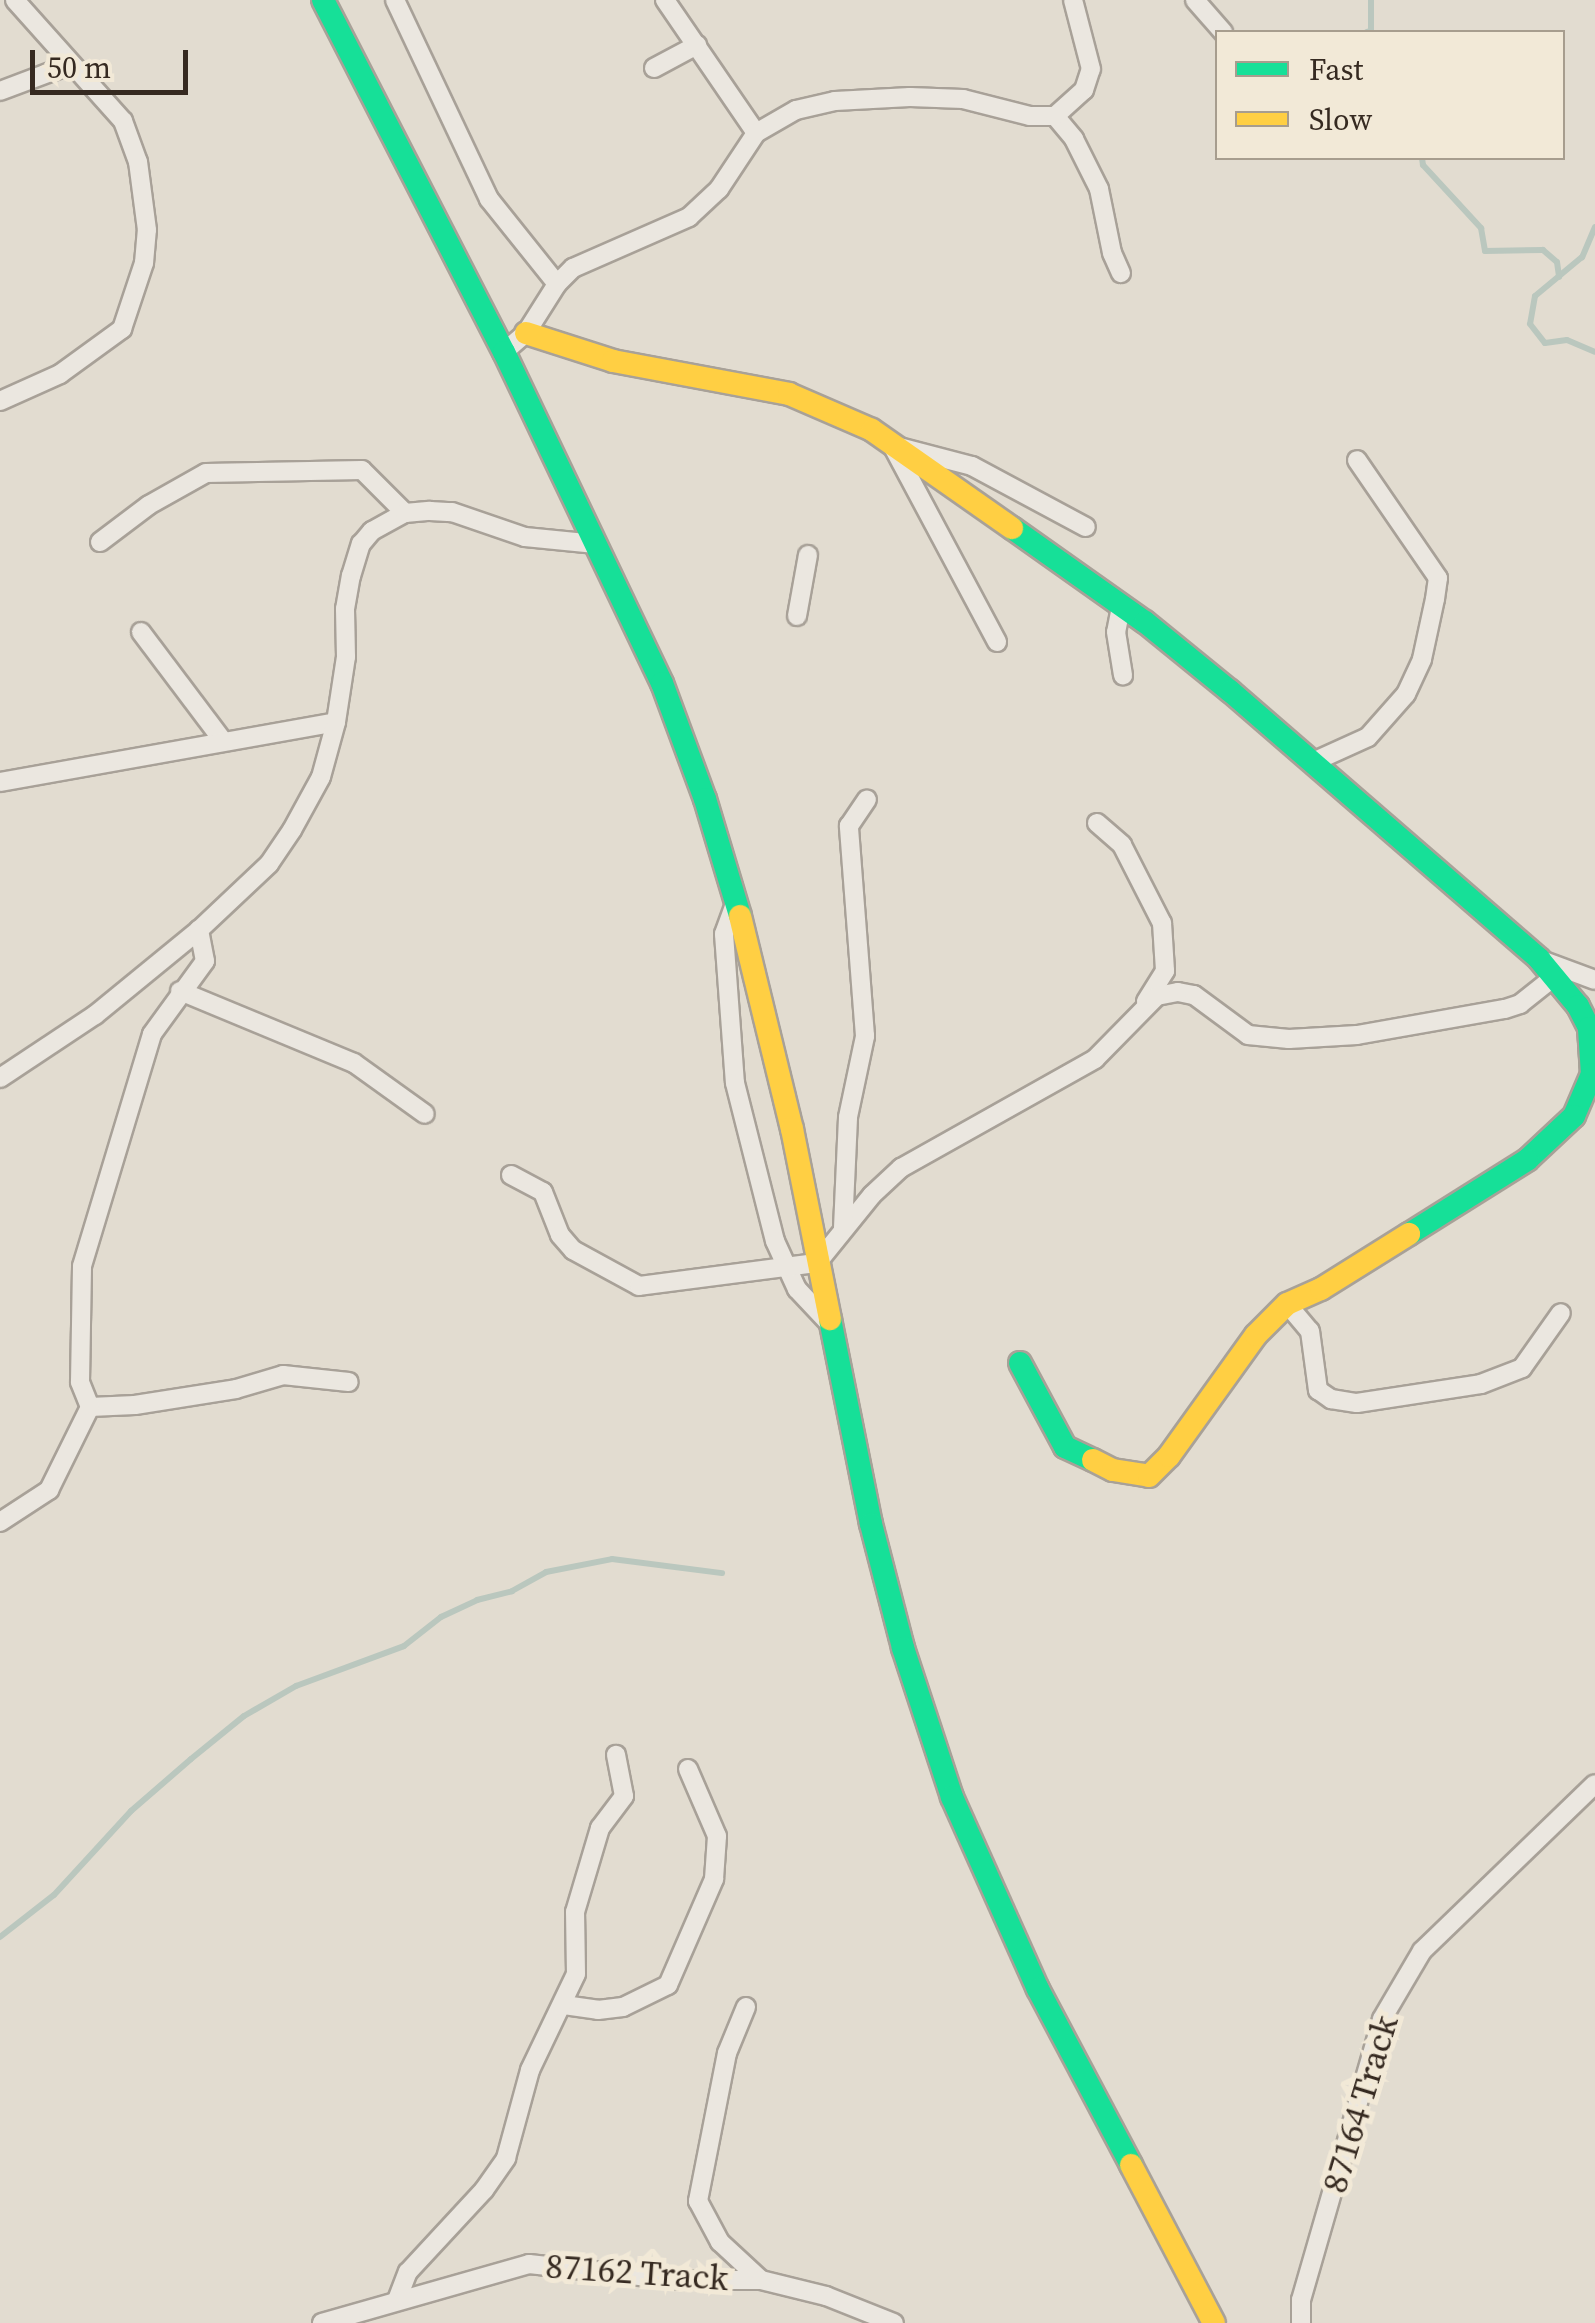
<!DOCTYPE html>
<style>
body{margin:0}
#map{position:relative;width:1595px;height:2323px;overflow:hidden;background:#e2dcd0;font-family:"Source Serif 4",serif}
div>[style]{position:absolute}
.stream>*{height:6px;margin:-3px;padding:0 3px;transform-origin:3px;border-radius:3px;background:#bac7be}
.roads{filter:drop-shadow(2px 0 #a8a198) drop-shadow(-2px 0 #a8a198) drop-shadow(0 2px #a8a198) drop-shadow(0 -2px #a8a198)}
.street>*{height:18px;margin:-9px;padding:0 9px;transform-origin:9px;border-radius:9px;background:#ebe7e0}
.fast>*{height:22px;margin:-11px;padding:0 11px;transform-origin:11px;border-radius:11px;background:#16e098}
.slow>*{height:22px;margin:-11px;padding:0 11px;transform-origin:11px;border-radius:11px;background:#ffcf43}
span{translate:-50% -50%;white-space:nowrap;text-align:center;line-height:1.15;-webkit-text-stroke:10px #f2e9d7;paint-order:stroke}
.street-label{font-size:35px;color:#362a21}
.legend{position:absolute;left:1215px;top:30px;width:350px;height:130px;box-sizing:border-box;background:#f2e9d7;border:2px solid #a79d8e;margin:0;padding:12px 18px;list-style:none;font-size:30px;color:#362a21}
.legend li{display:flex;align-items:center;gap:20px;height:50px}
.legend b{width:50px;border:2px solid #a79d8e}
.scale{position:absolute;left:30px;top:50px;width:158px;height:45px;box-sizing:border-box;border:5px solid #362a21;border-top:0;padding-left:12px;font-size:30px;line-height:35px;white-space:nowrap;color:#362a21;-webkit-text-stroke:8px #f2e9d7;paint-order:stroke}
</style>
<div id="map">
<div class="stream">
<i style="left:1367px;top:32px;width:4px;rotate:-14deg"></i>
<i style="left:1371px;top:31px;width:31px;rotate:-90deg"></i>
<i style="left:1422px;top:158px;width:7px;rotate:82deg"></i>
<i style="left:1423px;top:165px;width:86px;rotate:47.4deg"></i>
<i style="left:1481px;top:228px;width:23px;rotate:80deg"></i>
<i style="left:1485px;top:251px;width:58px;rotate:-1deg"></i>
<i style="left:1543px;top:250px;width:18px;rotate:41deg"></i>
<i style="left:1557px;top:262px;width:15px;rotate:82deg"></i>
<i style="left:1595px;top:227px;width:33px;rotate:113deg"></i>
<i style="left:1582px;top:257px;width:61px;rotate:140.3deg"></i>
<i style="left:1535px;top:296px;width:28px;rotate:100deg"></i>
<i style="left:1530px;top:324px;width:24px;rotate:52deg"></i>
<i style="left:1545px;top:343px;width:22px;rotate:-8deg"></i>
<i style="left:1567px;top:340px;width:30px;rotate:23deg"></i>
<i style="left:0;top:1937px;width:68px;rotate:-37.9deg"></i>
<i style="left:54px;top:1895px;width:114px;rotate:-47.5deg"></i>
<i style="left:131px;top:1811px;width:79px;rotate:-40.9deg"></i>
<i style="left:191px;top:1759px;width:68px;rotate:-39.1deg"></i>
<i style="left:244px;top:1716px;width:60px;rotate:-30deg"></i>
<i style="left:296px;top:1686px;width:115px;rotate:-20.3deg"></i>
<i style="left:404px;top:1646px;width:47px;rotate:-38.1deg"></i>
<i style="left:441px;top:1617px;width:40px;rotate:-25deg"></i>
<i style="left:477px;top:1600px;width:36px;rotate:-14deg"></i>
<i style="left:512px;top:1591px;width:39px;rotate:-29deg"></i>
<i style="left:546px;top:1572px;width:67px;rotate:-11.1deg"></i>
<i style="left:612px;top:1559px;width:111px;rotate:7.3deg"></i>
</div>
<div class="roads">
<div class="street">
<i style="left:395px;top:0;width:220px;rotate:64.7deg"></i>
<i style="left:489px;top:199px;width:109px;rotate:51.3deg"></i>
<i style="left:665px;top:0;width:161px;rotate:55.6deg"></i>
<i style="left:1195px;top:0;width:43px;rotate:48.8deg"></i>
<i style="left:654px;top:68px;width:49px;rotate:-28.1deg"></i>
<i style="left:0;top:91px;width:74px;rotate:-20.6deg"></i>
<i style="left:1055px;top:116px;width:30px;rotate:50deg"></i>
<i style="left:1074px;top:139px;width:56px;rotate:63.4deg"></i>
<i style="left:1099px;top:189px;width:65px;rotate:78.5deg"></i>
<i style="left:1112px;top:253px;width:22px;rotate:66deg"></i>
<i style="left:504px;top:352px;width:29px;rotate:-41deg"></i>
<i style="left:526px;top:333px;width:58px;rotate:-57.7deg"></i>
<i style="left:557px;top:284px;width:23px;rotate:-45deg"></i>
<i style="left:573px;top:268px;width:127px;rotate:-23.7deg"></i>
<i style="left:689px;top:217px;width:41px;rotate:-43deg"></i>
<i style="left:719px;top:189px;width:67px;rotate:-56.5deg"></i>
<i style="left:756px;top:133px;width:46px;rotate:-29.9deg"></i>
<i style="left:796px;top:110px;width:40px;rotate:-13deg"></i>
<i style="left:835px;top:101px;width:75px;rotate:-3.1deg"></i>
<i style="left:910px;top:97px;width:53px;rotate:2.2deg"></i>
<i style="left:963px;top:99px;width:69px;rotate:14.2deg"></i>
<i style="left:1030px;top:116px;width:25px"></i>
<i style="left:1055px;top:116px;width:39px;rotate:-42deg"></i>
<i style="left:1084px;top:90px;width:22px;rotate:-72deg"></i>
<i style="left:1091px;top:69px;width:71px;rotate:-104.6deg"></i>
<i style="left:0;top:401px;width:66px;rotate:-24.2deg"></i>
<i style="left:60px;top:374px;width:77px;rotate:-36deg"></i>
<i style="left:122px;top:329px;width:70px;rotate:-71.6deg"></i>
<i style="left:144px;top:263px;width:33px;rotate:-85deg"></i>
<i style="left:147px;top:230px;width:69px;rotate:-97.5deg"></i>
<i style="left:138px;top:162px;width:44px;rotate:-110.1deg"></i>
<i style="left:123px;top:121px;width:162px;rotate:-131.8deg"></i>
<i style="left:893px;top:447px;width:221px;rotate:61.9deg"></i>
<i style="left:899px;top:447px;width:75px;rotate:14.6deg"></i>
<i style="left:972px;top:466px;width:129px;rotate:28.2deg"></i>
<i style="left:100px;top:542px;width:61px;rotate:-37.1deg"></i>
<i style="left:149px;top:505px;width:65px;rotate:-29.3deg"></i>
<i style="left:206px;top:473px;width:156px;rotate:-1.1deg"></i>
<i style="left:362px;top:470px;width:61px;rotate:45deg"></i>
<i style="left:1121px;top:607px;width:25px;rotate:101deg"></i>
<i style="left:1116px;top:632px;width:44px;rotate:80.8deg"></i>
<i style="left:797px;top:616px;width:62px;rotate:-79.8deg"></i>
<i style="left:141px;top:632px;width:136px;rotate:53deg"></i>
<i style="left:1313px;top:762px;width:60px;rotate:-24.4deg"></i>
<i style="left:1368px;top:737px;width:57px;rotate:-48.5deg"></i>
<i style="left:1406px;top:694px;width:38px;rotate:-65deg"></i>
<i style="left:1422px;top:659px;width:61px;rotate:-77.8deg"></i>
<i style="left:1435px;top:599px;width:21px;rotate:-82deg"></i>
<i style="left:1438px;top:578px;width:143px;rotate:-124.5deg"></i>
<i style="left:0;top:782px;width:341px;rotate:-10.1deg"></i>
<i style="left:1097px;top:823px;width:33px;rotate:41deg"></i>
<i style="left:1122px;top:845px;width:88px;rotate:62.9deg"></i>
<i style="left:1162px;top:923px;width:48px;rotate:86.4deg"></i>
<i style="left:1165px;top:971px;width:36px;rotate:122deg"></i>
<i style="left:736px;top:901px;width:35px;rotate:110deg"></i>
<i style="left:724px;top:934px;width:149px;rotate:85.8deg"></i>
<i style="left:735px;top:1083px;width:163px;rotate:75.8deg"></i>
<i style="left:775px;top:1241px;width:53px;rotate:65.4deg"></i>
<i style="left:797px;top:1289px;width:47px;rotate:46.7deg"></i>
<i style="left:1544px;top:961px;width:54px;rotate:20.4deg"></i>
<i style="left:180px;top:991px;width:188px;rotate:22.5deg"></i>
<i style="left:354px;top:1063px;width:87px;rotate:35.7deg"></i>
<i style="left:0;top:1078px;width:114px;rotate:-33.6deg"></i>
<i style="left:95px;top:1015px;width:134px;rotate:-39.3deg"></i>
<i style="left:199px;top:930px;width:96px;rotate:-43.3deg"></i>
<i style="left:269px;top:864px;width:41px;rotate:-55.9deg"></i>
<i style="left:292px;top:830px;width:60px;rotate:-61.3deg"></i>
<i style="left:321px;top:777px;width:57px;rotate:-74.7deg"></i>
<i style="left:336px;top:722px;width:66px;rotate:-81.3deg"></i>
<i style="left:346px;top:657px;width:48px;rotate:-91.2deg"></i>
<i style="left:345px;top:609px;width:34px;rotate:-80deg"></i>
<i style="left:351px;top:576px;width:34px;rotate:-73deg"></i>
<i style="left:361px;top:544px;width:17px;rotate:-50deg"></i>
<i style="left:372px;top:531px;width:38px;rotate:-29deg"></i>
<i style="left:405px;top:513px;width:25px;rotate:-5deg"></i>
<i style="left:430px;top:511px;width:22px;rotate:3deg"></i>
<i style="left:452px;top:512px;width:77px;rotate:18.9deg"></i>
<i style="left:525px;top:537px;width:71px;rotate:5.6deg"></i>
<i style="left:511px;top:1175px;width:36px;rotate:28deg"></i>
<i style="left:543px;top:1192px;width:46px;rotate:68.4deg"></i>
<i style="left:560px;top:1235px;width:20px;rotate:49deg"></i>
<i style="left:573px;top:1250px;width:75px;rotate:28.6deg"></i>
<i style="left:639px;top:1286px;width:179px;rotate:-7.4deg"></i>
<i style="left:817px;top:1263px;width:87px;rotate:-51deg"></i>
<i style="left:872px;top:1195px;width:40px;rotate:-43deg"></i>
<i style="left:901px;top:1168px;width:223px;rotate:-29.3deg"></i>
<i style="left:1095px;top:1059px;width:88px;rotate:-45.5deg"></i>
<i style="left:1157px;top:996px;width:21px;rotate:-11deg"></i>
<i style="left:1178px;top:992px;width:16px;rotate:11deg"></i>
<i style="left:1194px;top:995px;width:67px;rotate:36.5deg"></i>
<i style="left:1248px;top:1035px;width:41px;rotate:5.6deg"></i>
<i style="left:1289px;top:1039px;width:68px;rotate:-3.4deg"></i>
<i style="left:1357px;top:1035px;width:150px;rotate:-10deg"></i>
<i style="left:1505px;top:1009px;width:16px;rotate:-18deg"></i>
<i style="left:1520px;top:1004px;width:43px;rotate:-38.5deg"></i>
<i style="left:843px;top:1228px;width:111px;rotate:-87.4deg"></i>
<i style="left:848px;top:1117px;width:83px;rotate:-78.1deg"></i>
<i style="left:865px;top:1036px;width:211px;rotate:-94.4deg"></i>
<i style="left:849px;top:826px;width:32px;rotate:-56deg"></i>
<i style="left:1287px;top:1304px;width:35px;rotate:50deg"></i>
<i style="left:1310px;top:1331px;width:60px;rotate:82.3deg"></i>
<i style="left:1318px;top:1390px;width:16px;rotate:35deg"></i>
<i style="left:1331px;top:1399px;width:26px;rotate:9deg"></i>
<i style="left:1357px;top:1403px;width:125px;rotate:-8.7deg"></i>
<i style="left:1481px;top:1384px;width:44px;rotate:-21.3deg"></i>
<i style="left:1522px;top:1368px;width:67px;rotate:-54.7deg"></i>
<i style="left:90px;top:1407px;width:45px;rotate:-2.5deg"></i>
<i style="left:135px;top:1405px;width:102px;rotate:-9deg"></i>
<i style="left:236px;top:1389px;width:49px;rotate:-16.6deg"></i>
<i style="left:283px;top:1375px;width:66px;rotate:6.1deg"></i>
<i style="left:0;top:1522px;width:59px;rotate:-33.1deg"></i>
<i style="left:49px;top:1490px;width:93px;rotate:-63.7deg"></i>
<i style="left:90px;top:1407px;width:27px;rotate:-112deg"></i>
<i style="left:80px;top:1382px;width:116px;rotate:-89deg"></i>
<i style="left:82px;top:1266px;width:242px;rotate:-73.2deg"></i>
<i style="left:152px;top:1034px;width:90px;rotate:-54deg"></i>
<i style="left:205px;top:961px;width:32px;rotate:-101deg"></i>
<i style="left:564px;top:2005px;width:34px;rotate:8deg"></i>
<i style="left:598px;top:2010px;width:25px;rotate:-7deg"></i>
<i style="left:623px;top:2007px;width:50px;rotate:-26.1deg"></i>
<i style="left:668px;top:1985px;width:116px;rotate:-66.5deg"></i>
<i style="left:714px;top:1879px;width:43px;rotate:-86deg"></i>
<i style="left:717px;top:1836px;width:73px;rotate:-113.4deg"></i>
<i style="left:746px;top:2007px;width:50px;rotate:112.4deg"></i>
<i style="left:727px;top:2053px;width:151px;rotate:101.1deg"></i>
<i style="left:698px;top:2201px;width:47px;rotate:61.8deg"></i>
<i style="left:720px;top:2242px;width:56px;rotate:42.8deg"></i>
<i style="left:397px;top:2300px;width:30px;rotate:-69deg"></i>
<i style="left:408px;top:2272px;width:112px;rotate:-47.2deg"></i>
<i style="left:484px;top:2190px;width:39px;rotate:-55deg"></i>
<i style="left:506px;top:2158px;width:91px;rotate:-74.7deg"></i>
<i style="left:530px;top:2070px;width:106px;rotate:-64.4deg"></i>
<i style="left:576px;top:1974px;width:62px;rotate:-90.9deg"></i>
<i style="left:575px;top:1912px;width:88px;rotate:-73.4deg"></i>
<i style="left:600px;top:1828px;width:40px;rotate:-53deg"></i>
<i style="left:624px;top:1796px;width:42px;rotate:-101deg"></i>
<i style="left:322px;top:2323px;width:215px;rotate:-15.9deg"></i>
<i style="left:529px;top:2264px;width:148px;rotate:6.2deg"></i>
<i style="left:676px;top:2280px;width:85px"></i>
<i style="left:761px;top:2280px;width:67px;rotate:13.8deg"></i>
<i style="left:826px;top:2296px;width:73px;rotate:21.7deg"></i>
<i style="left:1301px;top:2323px;width:23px;rotate:-90deg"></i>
<i style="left:1301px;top:2300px;width:292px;rotate:-73.9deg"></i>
<i style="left:1382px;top:2019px;width:79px;rotate:-59.5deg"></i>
<i style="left:1422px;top:1951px;width:240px;rotate:-44deg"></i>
</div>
<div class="fast">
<i style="left:323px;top:0;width:396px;rotate:62.8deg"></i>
<i style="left:504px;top:352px;width:367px;rotate:64.5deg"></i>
<i style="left:662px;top:683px;width:124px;rotate:69.7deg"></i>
<i style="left:705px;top:799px;width:122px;rotate:73.3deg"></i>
<i style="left:1012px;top:528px;width:163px;rotate:35.3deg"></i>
<i style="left:1145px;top:622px;width:109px;rotate:39.1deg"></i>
<i style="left:1230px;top:691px;width:409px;rotate:40.9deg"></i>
<i style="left:1539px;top:959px;width:61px;rotate:50.3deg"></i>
<i style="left:1578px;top:1006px;width:25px;rotate:63deg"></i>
<i style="left:1589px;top:1028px;width:46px;rotate:86.3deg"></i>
<i style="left:1592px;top:1074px;width:46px;rotate:113.2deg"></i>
<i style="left:1574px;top:1116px;width:64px;rotate:136.9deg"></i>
<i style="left:1527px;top:1160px;width:139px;rotate:147.9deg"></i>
<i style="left:830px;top:1319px;width:209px;rotate:78.7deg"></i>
<i style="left:871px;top:1524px;width:128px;rotate:75.5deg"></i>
<i style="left:903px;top:1648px;width:157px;rotate:71.8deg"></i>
<i style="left:952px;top:1797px;width:210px;rotate:65.9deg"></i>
<i style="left:1038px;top:1989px;width:199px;rotate:62.1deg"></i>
<i style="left:1020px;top:1363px;width:95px;rotate:61.8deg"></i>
<i style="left:1065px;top:1447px;width:31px;rotate:25deg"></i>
</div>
<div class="slow">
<i style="left:526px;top:333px;width:91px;rotate:17.8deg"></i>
<i style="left:613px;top:361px;width:179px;rotate:10.6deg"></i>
<i style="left:789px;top:394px;width:90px;rotate:23.4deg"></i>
<i style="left:872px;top:430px;width:171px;rotate:35deg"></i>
<i style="left:740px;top:916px;width:219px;rotate:76.3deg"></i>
<i style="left:792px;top:1129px;width:194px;rotate:78.7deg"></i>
<i style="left:1093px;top:1460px;width:22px;rotate:27deg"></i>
<i style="left:1113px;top:1470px;width:36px;rotate:9deg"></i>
<i style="left:1149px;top:1476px;width:28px;rotate:-45deg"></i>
<i style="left:1169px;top:1456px;width:149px;rotate:-54.3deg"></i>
<i style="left:1256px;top:1335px;width:44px;rotate:-45deg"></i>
<i style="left:1287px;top:1304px;width:37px;rotate:-24deg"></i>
<i style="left:1321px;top:1289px;width:104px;rotate:-32deg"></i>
<i style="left:1131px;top:2165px;width:178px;rotate:62.3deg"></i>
</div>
</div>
<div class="street-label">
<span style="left:1360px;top:2104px;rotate:-73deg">87164 Track</span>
<span style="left:637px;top:2272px;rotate:4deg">87162 Track</span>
</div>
<ul class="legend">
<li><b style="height:12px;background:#16e098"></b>Fast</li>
<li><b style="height:12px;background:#ffcf43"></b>Slow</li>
</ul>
<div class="scale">50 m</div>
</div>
